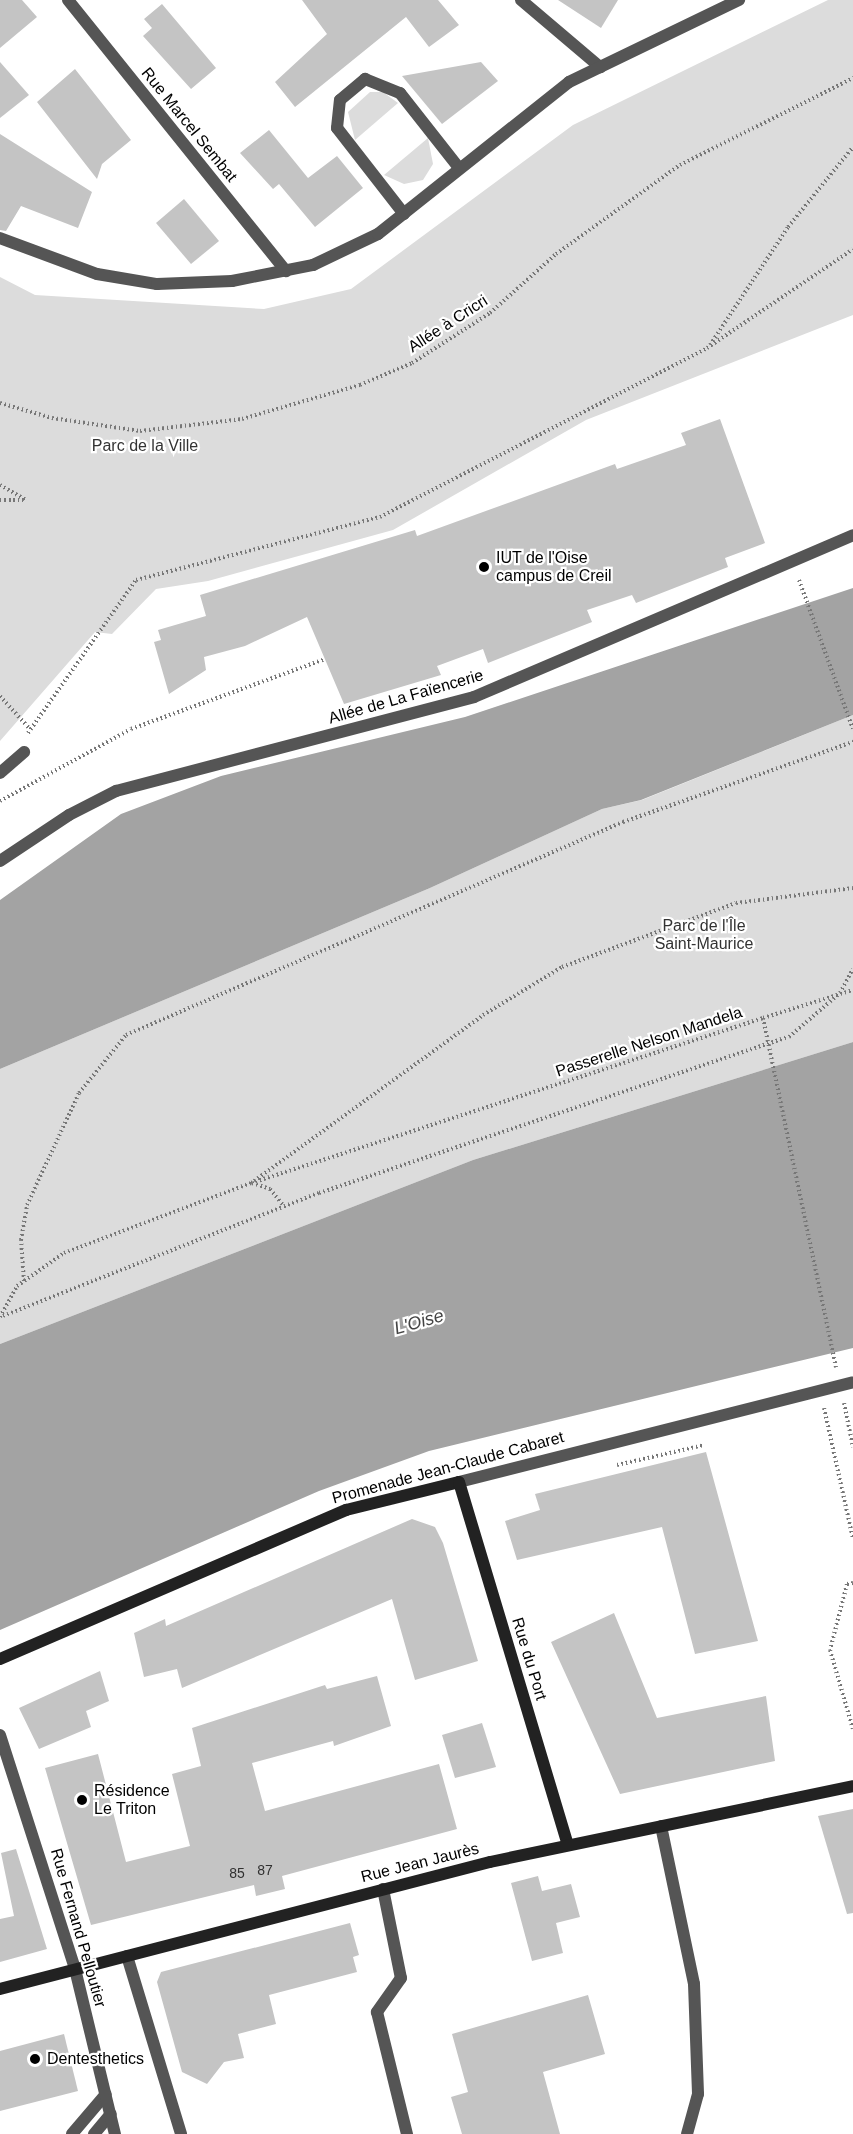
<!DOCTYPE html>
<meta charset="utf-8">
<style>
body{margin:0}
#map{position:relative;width:853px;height:2134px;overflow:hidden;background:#fff;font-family:Helvetica,sans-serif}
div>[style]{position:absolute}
.green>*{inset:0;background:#dcdcdc}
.water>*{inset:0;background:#a3a3a3}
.building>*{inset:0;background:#c4c4c4}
.path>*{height:4px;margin-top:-2px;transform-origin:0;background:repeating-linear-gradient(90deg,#777 0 1.5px,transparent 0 4.5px)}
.lane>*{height:12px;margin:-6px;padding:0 6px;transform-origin:6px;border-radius:6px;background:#555}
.street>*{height:12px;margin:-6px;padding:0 6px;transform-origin:6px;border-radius:6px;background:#555}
.secondary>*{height:12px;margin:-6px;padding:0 6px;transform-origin:6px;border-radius:6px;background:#222}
.dots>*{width:16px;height:16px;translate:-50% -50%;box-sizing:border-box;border:3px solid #fff;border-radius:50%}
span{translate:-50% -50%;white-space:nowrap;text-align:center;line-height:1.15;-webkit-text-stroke:4.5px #fff;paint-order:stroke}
.number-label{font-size:14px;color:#313131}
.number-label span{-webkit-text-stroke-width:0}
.street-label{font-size:16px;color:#000}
.park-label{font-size:16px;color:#333}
.poi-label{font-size:16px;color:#000}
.left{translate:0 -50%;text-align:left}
.water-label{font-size:18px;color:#444;font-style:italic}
</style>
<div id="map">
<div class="green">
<i style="clip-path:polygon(828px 0,853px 0,853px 315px,586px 420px,393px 530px,208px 581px,156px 589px,112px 634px,95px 632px,0 741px,0 277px,35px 295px,264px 309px,351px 289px,573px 125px)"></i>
<i style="clip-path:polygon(370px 92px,383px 92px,398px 103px,355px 140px,348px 112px)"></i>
<i style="clip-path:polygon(428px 138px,433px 164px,423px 180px,404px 184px,384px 175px)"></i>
<i style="clip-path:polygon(853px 715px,853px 1042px,473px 1160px,0 1344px,0 1069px,430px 888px,602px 809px,642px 800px)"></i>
</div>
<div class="water">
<i style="clip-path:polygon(853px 588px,853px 715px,641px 800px,602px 809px,430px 888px,0 1069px,0 900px,121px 814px,221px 776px,465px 717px)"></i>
<i style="clip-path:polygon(853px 1042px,853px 1348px,429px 1451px,319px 1491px,0 1630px,0 1344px,473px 1160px)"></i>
</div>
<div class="building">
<i style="clip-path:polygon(0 0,22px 0,37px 17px,0 48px)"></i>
<i style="clip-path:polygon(302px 0,438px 0,459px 25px,429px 47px,406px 17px,295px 107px,275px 82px,327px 34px)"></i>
<i style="clip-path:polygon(558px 0,618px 0,601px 28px)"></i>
<i style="clip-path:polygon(162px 4px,216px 68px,191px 89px,143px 36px,152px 28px,144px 19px)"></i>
<i style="clip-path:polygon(0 62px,29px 95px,0 118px)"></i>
<i style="clip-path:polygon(481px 62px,498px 81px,442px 124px,402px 76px)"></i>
<i style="clip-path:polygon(75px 69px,131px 140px,102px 164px,97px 179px,37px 102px)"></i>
<i style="clip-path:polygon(269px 130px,308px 178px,337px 156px,363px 188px,315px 227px,279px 184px,273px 189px,240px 153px)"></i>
<i style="clip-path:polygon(0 134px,92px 192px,78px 228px,21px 206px,6px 231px,0 230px)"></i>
<i style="clip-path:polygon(184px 199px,219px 241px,191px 264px,156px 223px)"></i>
<i style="clip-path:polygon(720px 419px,765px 543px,725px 558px,728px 567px,636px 603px,632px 595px,587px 610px,592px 622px,488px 663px,483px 649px,437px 666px,441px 675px,344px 704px,307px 617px,245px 646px,204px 657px,206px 670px,169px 694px,154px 642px,161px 640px,158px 630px,206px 616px,200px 595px,415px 530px,417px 536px,615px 464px,617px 469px,686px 445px,681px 433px)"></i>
<i style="clip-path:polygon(706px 1452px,758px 1641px,695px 1654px,662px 1527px,517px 1560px,505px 1521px,540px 1510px,535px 1494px)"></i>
<i style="clip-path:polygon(412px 1519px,435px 1527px,443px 1543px,478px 1661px,415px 1680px,392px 1599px,182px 1688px,177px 1669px,144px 1677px,134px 1633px,165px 1619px,166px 1626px)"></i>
<i style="clip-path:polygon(614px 1613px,657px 1718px,766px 1696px,775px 1761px,620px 1794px,551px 1642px)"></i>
<i style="clip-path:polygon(100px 1671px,109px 1701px,86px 1711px,91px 1727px,39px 1749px,19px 1708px)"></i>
<i style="clip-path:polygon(377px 1676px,391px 1726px,334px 1746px,333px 1741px,252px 1763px,265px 1811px,439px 1764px,457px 1829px,282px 1876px,285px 1889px,256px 1896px,254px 1885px,91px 1925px,45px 1768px,98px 1754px,126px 1862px,190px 1846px,172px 1774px,201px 1766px,192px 1728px,325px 1685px,327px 1689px)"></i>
<i style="clip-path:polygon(482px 1723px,496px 1767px,455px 1778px,442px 1735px)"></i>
<i style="clip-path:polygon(853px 1809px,853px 1913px,847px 1914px,818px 1816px)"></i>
<i style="clip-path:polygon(16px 1849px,47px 1949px,0 1962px,0 1919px,14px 1916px,1px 1853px)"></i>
<i style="clip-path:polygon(538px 1876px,542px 1891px,571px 1884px,580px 1917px,556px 1923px,563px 1953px,532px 1961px,511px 1883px)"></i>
<i style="clip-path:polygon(350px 1923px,359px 1955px,353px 1957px,357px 1972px,269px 1995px,276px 2024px,238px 2034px,244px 2058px,224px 2062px,207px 2084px,182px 2072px,157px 1982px,161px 1972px)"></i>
<i style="clip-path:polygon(588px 1995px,605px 2054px,543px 2072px,560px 2134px,462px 2134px,451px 2097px,468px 2092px,452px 2034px)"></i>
<i style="clip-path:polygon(64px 2034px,78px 2091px,0 2111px,0 2051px)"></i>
</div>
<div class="path">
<i style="left:710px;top:345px;width:141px;rotate:-56.5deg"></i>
<i style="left:788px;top:227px;width:103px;rotate:-50.9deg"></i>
<i style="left:0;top:403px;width:54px;rotate:16.1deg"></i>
<i style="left:52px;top:418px;width:89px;rotate:8.4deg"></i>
<i style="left:140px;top:431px;width:103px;rotate:-6.7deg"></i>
<i style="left:242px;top:419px;width:123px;rotate:-16.1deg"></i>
<i style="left:360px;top:385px;width:56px;rotate:-22.9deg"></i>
<i style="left:412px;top:363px;width:93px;rotate:-32.7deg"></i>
<i style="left:490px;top:313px;width:89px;rotate:-41.8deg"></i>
<i style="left:556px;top:254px;width:153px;rotate:-35.7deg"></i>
<i style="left:680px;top:165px;width:194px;rotate:-26.7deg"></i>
<i style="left:0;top:485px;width:30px;rotate:30deg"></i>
<i style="left:0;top:500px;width:23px"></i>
<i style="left:799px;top:580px;width:158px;rotate:70.1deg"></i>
<i style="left:0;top:696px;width:43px;rotate:47.8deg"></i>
<i style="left:28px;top:733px;width:187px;rotate:-54.8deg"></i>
<i style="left:136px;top:580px;width:252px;rotate:-14.5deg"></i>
<i style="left:380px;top:517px;width:368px;rotate:-27.3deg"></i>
<i style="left:707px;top:348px;width:176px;rotate:-34.1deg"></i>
<i style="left:0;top:801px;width:149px;rotate:-28.8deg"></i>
<i style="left:131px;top:729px;width:206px;rotate:-19.8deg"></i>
<i style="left:763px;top:1018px;width:94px;rotate:-17.3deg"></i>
<i style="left:254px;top:1181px;width:283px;rotate:-35.9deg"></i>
<i style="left:483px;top:1015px;width:92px;rotate:-31.3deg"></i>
<i style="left:562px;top:967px;width:185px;rotate:-20.2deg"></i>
<i style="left:736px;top:903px;width:118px;rotate:-7.3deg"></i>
<i style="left:252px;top:1183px;width:19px;rotate:18deg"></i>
<i style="left:270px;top:1189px;width:22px;rotate:51deg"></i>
<i style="left:24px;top:1281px;width:41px;rotate:-94.2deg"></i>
<i style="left:21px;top:1240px;width:36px;rotate:-80deg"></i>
<i style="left:27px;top:1205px;width:123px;rotate:-65.1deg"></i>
<i style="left:79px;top:1093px;width:75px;rotate:-51deg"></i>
<i style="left:126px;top:1035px;width:541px;rotate:-23.2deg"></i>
<i style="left:623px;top:822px;width:244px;rotate:-19.2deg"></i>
<i style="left:3px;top:1316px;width:339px;rotate:-21.3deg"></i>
<i style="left:319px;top:1193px;width:495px;rotate:-18.4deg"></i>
<i style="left:789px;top:1037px;width:67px;rotate:-40.8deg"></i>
<i style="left:840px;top:993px;width:27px;rotate:-62deg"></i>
<i style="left:0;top:1317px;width:35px;rotate:-61deg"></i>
<i style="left:17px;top:1286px;width:57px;rotate:-35.1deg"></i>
<i style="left:64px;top:1253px;width:200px;rotate:-20.5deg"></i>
<i style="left:251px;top:1183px;width:538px;rotate:-17.86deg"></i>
<i style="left:763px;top:1018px;width:357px;rotate:78.2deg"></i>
<i style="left:844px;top:1403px;width:45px;rotate:78.4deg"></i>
<i style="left:824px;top:1408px;width:134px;rotate:77.5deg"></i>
<i style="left:617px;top:1465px;width:89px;rotate:-12.9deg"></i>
<i style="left:853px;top:1583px;width:6px;rotate:171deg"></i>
<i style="left:847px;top:1584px;width:68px;rotate:104.4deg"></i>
<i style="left:830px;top:1650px;width:82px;rotate:73.8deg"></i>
</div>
<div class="lane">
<i style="left:0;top:773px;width:32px;rotate:-41deg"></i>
<i style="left:661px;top:1826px;width:161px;rotate:78.2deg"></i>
<i style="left:694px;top:1984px;width:110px;rotate:87.9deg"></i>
<i style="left:698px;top:2094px;width:41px;rotate:105.4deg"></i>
<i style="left:383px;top:1889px;width:91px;rotate:78.6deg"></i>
<i style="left:401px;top:1978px;width:42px;rotate:125.2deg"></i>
<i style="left:377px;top:2012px;width:126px;rotate:76.2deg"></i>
<i style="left:127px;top:1956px;width:186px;rotate:73.1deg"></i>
<i style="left:72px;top:2134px;width:52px;rotate:-49.6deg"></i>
<i style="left:94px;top:2134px;width:26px;rotate:-50deg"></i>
</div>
<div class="street">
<i style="left:68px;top:0;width:348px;rotate:51.2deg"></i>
<i style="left:521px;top:0;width:104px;rotate:40.3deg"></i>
<i style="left:404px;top:214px;width:109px;rotate:-127.9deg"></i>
<i style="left:337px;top:128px;width:28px;rotate:-84deg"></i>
<i style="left:340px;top:100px;width:33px;rotate:-40deg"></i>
<i style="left:365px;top:79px;width:38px;rotate:22deg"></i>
<i style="left:400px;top:93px;width:95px;rotate:51.8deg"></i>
<i style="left:0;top:238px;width:103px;rotate:20.4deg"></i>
<i style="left:97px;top:274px;width:61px;rotate:9.5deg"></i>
<i style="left:157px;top:284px;width:75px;rotate:-2.3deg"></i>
<i style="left:232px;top:281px;width:83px;rotate:-11.2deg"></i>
<i style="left:313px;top:265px;width:72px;rotate:-25.5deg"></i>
<i style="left:378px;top:234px;width:244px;rotate:-38.5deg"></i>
<i style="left:569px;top:82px;width:189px;rotate:-25.8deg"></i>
<i style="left:0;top:861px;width:83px;rotate:-33.7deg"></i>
<i style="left:69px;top:815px;width:53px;rotate:-27.1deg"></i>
<i style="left:116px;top:791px;width:370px;rotate:-14.7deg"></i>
<i style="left:474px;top:697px;width:412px;rotate:-23.1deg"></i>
<i style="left:459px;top:1482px;width:406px;rotate:-14.2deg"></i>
<i style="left:0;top:1735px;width:246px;rotate:72.2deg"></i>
<i style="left:75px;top:1969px;width:170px;rotate:76.4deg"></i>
</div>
<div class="secondary">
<i style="left:0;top:1659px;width:377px;rotate:-23.3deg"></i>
<i style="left:346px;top:1510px;width:116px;rotate:-13.9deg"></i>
<i style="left:459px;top:1482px;width:379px;rotate:73.3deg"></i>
<i style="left:0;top:1989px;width:506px;rotate:-14.53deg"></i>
<i style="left:490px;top:1862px;width:371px;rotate:-11.8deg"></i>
</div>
<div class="dots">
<i style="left:484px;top:567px;background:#000"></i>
<i style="left:82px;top:1800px;background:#000"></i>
<i style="left:35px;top:2059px;background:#000"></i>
</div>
<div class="number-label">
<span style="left:265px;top:1870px">87</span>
<span style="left:237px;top:1873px">85</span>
</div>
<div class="street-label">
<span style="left:189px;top:125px;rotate:51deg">Rue Marcel Sembat</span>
<span style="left:448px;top:324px;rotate:-33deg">Allée à Cricri</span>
<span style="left:406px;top:697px;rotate:-16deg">Allée de La Faïencerie</span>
<span style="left:649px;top:1042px;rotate:-18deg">Passerelle Nelson Mandela</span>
<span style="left:448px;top:1468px;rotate:-15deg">Promenade Jean-Claude Cabaret</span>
<span style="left:529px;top:1659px;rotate:73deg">Rue du Port</span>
<span style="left:420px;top:1863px;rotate:-14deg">Rue Jean Jaurès</span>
<span style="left:78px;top:1928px;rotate:74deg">Rue Fernand Pelloutier</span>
</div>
<div class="park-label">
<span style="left:145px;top:446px">Parc de la Ville</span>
<span style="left:704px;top:935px">Parc de l'Île<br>Saint-Maurice</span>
</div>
<div class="poi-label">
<span class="left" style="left:496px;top:567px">IUT de l'Oise<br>campus de Creil</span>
<span class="left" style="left:94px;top:1800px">Résidence<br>Le Triton</span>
<span class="left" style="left:47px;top:2059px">Dentesthetics</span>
</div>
<div class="water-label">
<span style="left:419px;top:1322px;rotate:-16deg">L'Oise</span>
</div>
</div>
